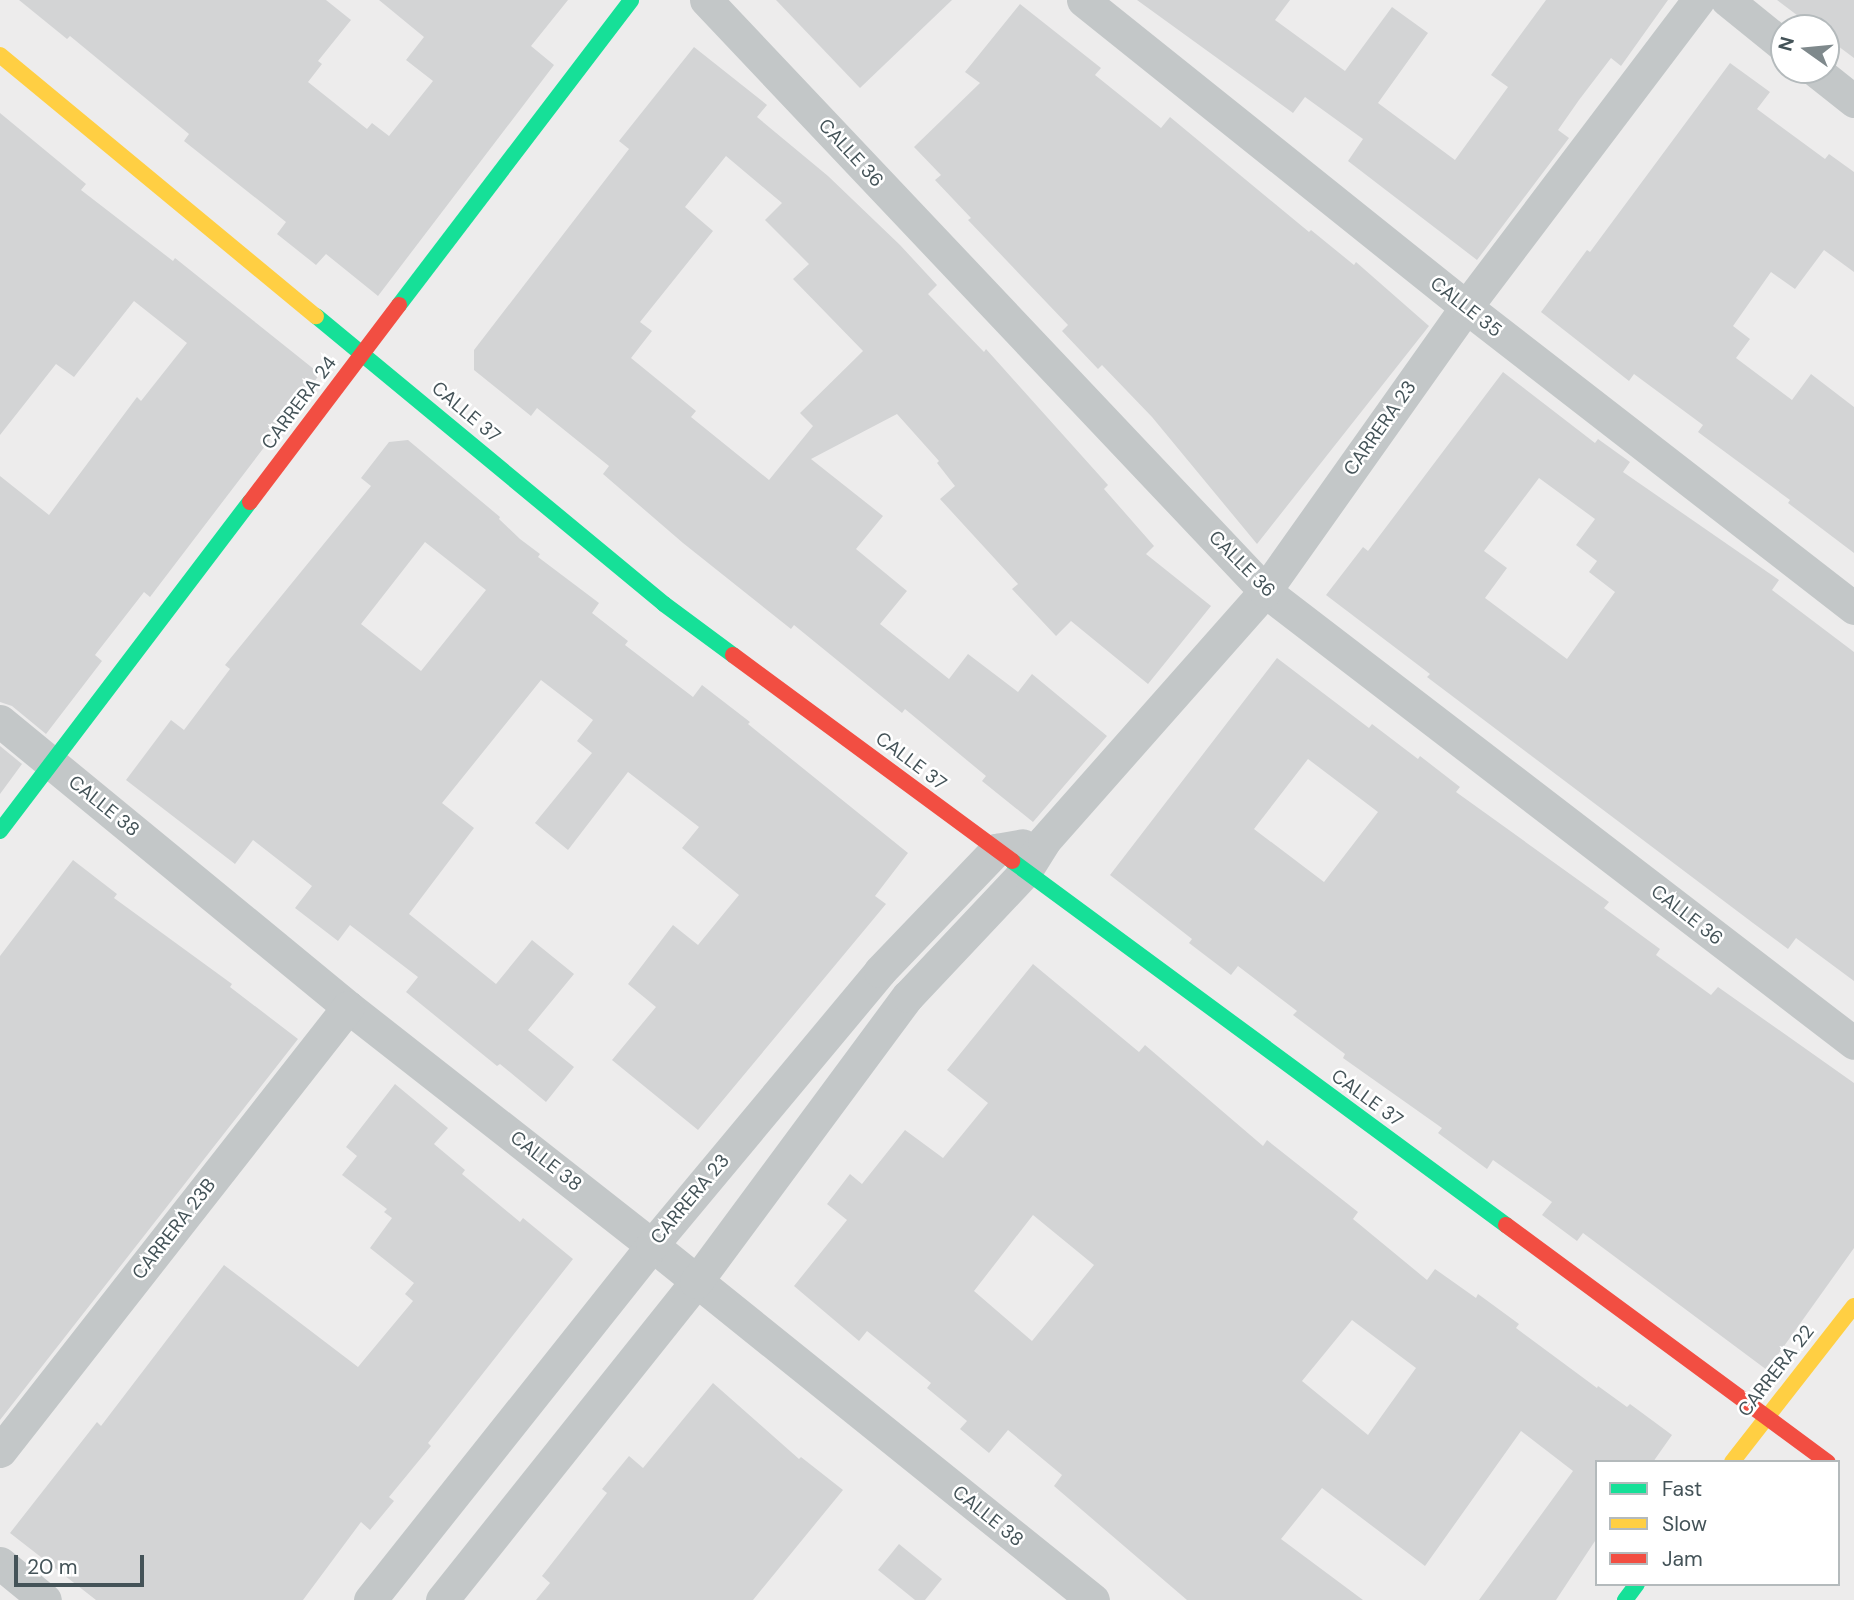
<!DOCTYPE html>
<style>
body{margin:0}
#map{position:relative;width:1854px;height:1600px;overflow:hidden;background:#edecec;font-family:"DM Sans",sans-serif}
div>[style]{position:absolute}
.building>*{inset:0;background:#d3d4d5}
.street>*{height:33px;margin:-16.5px;padding:0 16.5px;transform-origin:16.5px;border-radius:16.5px;background:#c3c7c8}
.fast>*{height:16px;margin:-8px;padding:0 8px;transform-origin:8px;border-radius:8px;background:#16e098}
.slow>*{height:16px;margin:-8px;padding:0 8px;transform-origin:8px;border-radius:8px;background:#ffcf43}
.jam>*{height:16px;margin:-8px;padding:0 8px;transform-origin:8px;border-radius:8px;background:#f24e42}
span{translate:-50% -50%;white-space:nowrap;text-align:center;line-height:1.15;-webkit-text-stroke:5px #fff;paint-order:stroke}
.street-label{font-size:19px;color:#445358}
.legend{position:absolute;left:1595px;top:1460px;width:245px;height:126px;box-sizing:border-box;background:#fff;border:2px solid #b4babc;margin:0;padding:9px 12px;list-style:none;font-size:21px;color:#445358}
.legend li{display:flex;align-items:center;gap:14px;height:35px}
.legend b{width:35px;border:2px solid #b4babc}
.north{position:absolute;left:1770px;top:14px;width:70px;height:70px;box-sizing:border-box;background:#fff;border:2px solid #b4babc;border-radius:50%;rotate:285deg;font-size:19px;font-weight:700;line-height:28px;text-align:center;color:#445358}
.north::after{content:'';display:block;margin:auto;width:24px;height:32px;background:#7f898c;clip-path:polygon(50% 0,100% 100%,50% 72%,0 100%)}
.scale{position:absolute;left:14px;top:1555px;width:130px;height:32px;box-sizing:border-box;border:4px solid #445358;border-top:0;padding-left:9px;font-size:21px;line-height:24px;white-space:nowrap;color:#445358;-webkit-text-stroke:5px #fff;paint-order:stroke}
</style>
<div id="map">
<div class="building">
<i style="clip-path:polygon(19px 0,326px 0,351px 20px,318px 61px,322px 64px,308px 82px,367px 129px,372px 123px,389px 136px,433px 81px,406px 60px,424px 37px,379px 0,568px 0,531px 46px,554px 65px,378px 296px,326px 254px,316px 265px,277px 234px,286px 222px,184px 141px,189px 134px,70px 36px,67px 39px)"></i>
<i style="clip-path:polygon(776px 0,952px 0,860px 88px)"></i>
<i style="clip-path:polygon(1137px 0,1290px 0,1275px 20px,1345px 71px,1392px 7px,1428px 33px,1378px 103px,1455px 160px,1508px 87px,1491px 75px,1546px 0,1668px 0,1621px 66px,1611px 58px,1579px 100px,1558px 130px,1569px 138px,1477px 260px,1348px 161px,1363px 139px,1305px 97px,1293px 113px)"></i>
<i style="clip-path:polygon(1777px 0,1854px 0,1854px 58px,1826px 37px,1826px 28px,1814px 28px)"></i>
<i style="clip-path:polygon(1020px 4px,1101px 68px,1095px 75px,1161px 128px,1170px 117px,1309px 232px,1311px 230px,1354px 265px,1356px 262px,1429px 326px,1257px 544px,1152px 417px,1102px 365px,1098px 369px,1062px 331px,1068px 325px,968px 220px,971px 218px,935px 180px,941px 175px,914px 147px,980px 83px,965px 72px)"></i>
<i style="clip-path:polygon(evenodd,694px 47px,767px 105px,757px 117px,828px 176px,900px 245px,937px 285px,928px 294px,984px 352px,986px 349px,1108px 485px,1104px 489px,1154px 546px,1146px 554px,1211px 606px,1148px 684px,1071px 621px,1056px 636px,1012px 589px,1018px 584px,940px 499px,955px 486px,937px 463px,939px 461px,897px 414px,811px 459px,883px 516px,856px 549px,907px 591px,880px 624px,949px 679px,968px 654px,1018px 692px,1032px 674px,1107px 736px,1033px 822px,982px 781px,986px 776px,905px 709px,902px 713px,794px 625px,791px 629px,683px 543px,603px 474px,609px 466px,537px 408px,531px 416px,474px 370px,474px 350px,629px 149px,619px 141px,694px 47px,726px 156px,782px 203px,765px 220px,809px 264px,793px 279px,863px 351px,800px 413px,813px 426px,769px 480px,691px 417px,696px 411px,631px 358px,652px 331px,640px 322px,713px 231px,685px 207px,726px 156px)"></i>
<i style="clip-path:polygon(1730px 63px,1770px 92px,1757px 109px,1825px 159px,1829px 154px,1854px 172px,1854px 272px,1824px 250px,1795px 289px,1771px 272px,1733px 326px,1750px 339px,1736px 358px,1792px 400px,1811px 374px,1854px 407px,1854px 553px,1788px 503px,1790px 500px,1698px 432px,1703px 425px,1634px 374px,1629px 381px,1541px 312px,1587px 250px,1590px 252px)"></i>
<i style="clip-path:polygon(0 113px,86px 184px,81px 190px,173px 261px,175px 258px,320px 374px,150px 597px,144px 592px,95px 655px,102px 661px,46px 734px,12px 706px,0 702px,0 476px,49px 515px,137px 397px,141px 401px,187px 343px,134px 301px,74px 377px,56px 364px,0 435px)"></i>
<i style="clip-path:polygon(evenodd,1503px 372px,1595px 443px,1598px 439px,1630px 462px,1623px 472px,1779px 580px,1772px 590px,1854px 652px,1854px 981px,1796px 938px,1788px 949px,1753px 923px,1427px 677px,1430px 674px,1326px 595px,1363px 547px,1368px 551px,1503px 372px,1539px 478px,1595px 519px,1576px 545px,1597px 561px,1589px 572px,1615px 592px,1567px 659px,1485px 598px,1507px 568px,1484px 551px,1539px 478px)"></i>
<i style="clip-path:polygon(evenodd,408px 440px,500px 517px,499px 519px,520px 539px,540px 554px,538px 557px,599px 603px,592px 613px,628px 641px,625px 645px,693px 697px,702px 685px,750px 722px,748px 724px,908px 853px,875px 896px,886px 904px,698px 1130px,612px 1060px,656px 1007px,628px 984px,673px 925px,698px 945px,739px 895px,682px 848px,699px 827px,628px 772px,568px 850px,535px 823px,592px 753px,577px 741px,593px 720px,541px 680px,442px 803px,474px 828px,409px 914px,496px 984px,532px 940px,574px 974px,528px 1030px,574px 1067px,546px 1102px,500px 1064px,497px 1066px,406px 992px,418px 977px,350px 925px,338px 941px,295px 908px,312px 886px,253px 840px,235px 864px,126px 780px,171px 720px,184px 730px,230px 669px,225px 665px,371px 486px,361px 478px,389px 442px,408px 440px,425px 542px,486px 590px,421px 671px,361px 624px,425px 542px)"></i>
<i style="clip-path:polygon(evenodd,1277px 658px,1369px 728px,1372px 724px,1418px 759px,1420px 756px,1460px 787px,1456px 792px,1609px 902px,1604px 908px,1660px 949px,1656px 955px,1711px 995px,1718px 987px,1854px 1083px,1854px 1248px,1767px 1370px,1583px 1233px,1577px 1241px,1542px 1215px,1552px 1202px,1493px 1160px,1487px 1169px,1438px 1133px,1442px 1128px,1343px 1058px,1345px 1054px,1293px 1015px,1297px 1011px,1238px 966px,1231px 975px,1189px 943px,1192px 939px,1110px 875px,1277px 658px,1308px 759px,1378px 812px,1324px 882px,1254px 829px,1308px 759px)"></i>
<i style="clip-path:polygon(0 746px,22px 764px,0 794px)"></i>
<i style="clip-path:polygon(73px 860px,117px 894px,114px 898px,232px 984px,230px 987px,298px 1039px,0 1420px,0 956px)"></i>
<i style="clip-path:polygon(evenodd,1033px 964px,1139px 1052px,1145px 1045px,1263px 1146px,1267px 1140px,1325px 1186px,1358px 1212px,1353px 1219px,1427px 1280px,1435px 1269px,1476px 1298px,1478px 1294px,1519px 1324px,1516px 1328px,1597px 1388px,1598px 1386px,1627px 1407px,1630px 1404px,1672px 1435px,1653px 1462px,1597px 1462px,1597px 1538px,1556px 1600px,1479px 1600px,1573px 1471px,1521px 1431px,1425px 1566px,1322px 1488px,1281px 1539px,1363px 1600px,1187px 1600px,1054px 1486px,1062px 1475px,1008px 1430px,989px 1453px,960px 1429px,967px 1421px,927px 1388px,931px 1383px,867px 1331px,859px 1341px,794px 1286px,847px 1220px,827px 1204px,850px 1174px,862px 1184px,905px 1130px,943px 1158px,988px 1103px,947px 1070px,1033px 964px,1033px 1215px,1094px 1265px,1032px 1341px,974px 1291px,1033px 1215px,1033px 964px,1352px 1320px,1416px 1368px,1368px 1435px,1302px 1381px,1352px 1320px)"></i>
<i style="clip-path:polygon(395px 1084px,448px 1128px,434px 1144px,465px 1170px,462px 1174px,520px 1222px,523px 1218px,573px 1259px,428px 1443px,431px 1446px,389px 1497px,394px 1501px,370px 1530px,361px 1522px,303px 1600px,96px 1600px,10px 1533px,97px 1422px,101px 1426px,224px 1265px,358px 1367px,413px 1301px,405px 1294px,414px 1283px,370px 1248px,392px 1218px,384px 1212px,387px 1209px,342px 1175px,357px 1156px,346px 1147px)"></i>
<i style="clip-path:polygon(713px 1383px,799px 1459px,801px 1457px,843px 1490px,753px 1600px,536px 1600px,550px 1583px,542px 1576px,607px 1493px,602px 1489px,629px 1456px,643px 1468px)"></i>
<i style="clip-path:polygon(899px 1544px,942px 1579px,925px 1600px,915px 1600px,878px 1570px)"></i>
</div>
<div class="street">
<i style="left:706px;top:0;width:813px;rotate:46.59deg"></i>
<i style="left:1265px;top:591px;width:742px;rotate:37.5deg"></i>
<i style="left:1083px;top:0;width:491px;rotate:38.7deg"></i>
<i style="left:1466px;top:307px;width:491px;rotate:37.8deg"></i>
<i style="left:1727px;top:0;width:73px;rotate:38.9deg"></i>
<i style="left:1815px;top:70px;width:50px;rotate:38.5deg"></i>
<i style="left:0;top:721px;width:450px;rotate:39.4deg"></i>
<i style="left:348px;top:1007px;width:386px;rotate:38.1deg"></i>
<i style="left:652px;top:1245px;width:566px;rotate:38.83deg"></i>
<i style="left:0;top:1451px;width:564px;rotate:-51.91deg"></i>
<i style="left:0;top:1563px;width:58px;rotate:39.4deg"></i>
<i style="left:370px;top:1600px;width:453px;rotate:-51.5deg"></i>
<i style="left:652px;top:1245px;width:356px;rotate:-50.2deg"></i>
<i style="left:880px;top:971px;width:168px;rotate:-46.2deg"></i>
<i style="left:996px;top:850px;width:27px;rotate:-10deg"></i>
<i style="left:442px;top:1600px;width:407px;rotate:-51.4deg"></i>
<i style="left:696px;top:1282px;width:356px;rotate:-53.5deg"></i>
<i style="left:908px;top:996px;width:170px;rotate:-46.7deg"></i>
<i style="left:1025px;top:872px;width:36px;rotate:-58deg"></i>
<i style="left:1044px;top:841px;width:334px;rotate:-48.5deg"></i>
<i style="left:1265px;top:591px;width:348px;rotate:-54.7deg"></i>
<i style="left:1466px;top:307px;width:385px;rotate:-52.9deg"></i>
</div>
<div class="fast">
<i style="left:399px;top:305px;width:383px;rotate:-52.7deg"></i>
<i style="left:316px;top:316px;width:452px;rotate:39.6deg"></i>
<i style="left:664px;top:604px;width:86px;rotate:36.5deg"></i>
<i style="left:0;top:831px;width:413px;rotate:-52.8deg"></i>
<i style="left:1012px;top:861px;width:614px;rotate:36.38deg"></i>
<i style="left:1625px;top:1600px;width:20px;rotate:-53deg"></i>
</div>
<div class="slow">
<i style="left:0;top:55px;width:410px;rotate:39.6deg"></i>
<i style="left:1732px;top:1462px;width:198px;rotate:-52deg"></i>
</div>
<div class="jam">
<i style="left:250px;top:502px;width:247px;rotate:-52.9deg"></i>
<i style="left:733px;top:655px;width:347px;rotate:36.4deg"></i>
<i style="left:1506px;top:1225px;width:400px;rotate:36.4deg"></i>
</div>
<div class="street-label">
<span style="left:851px;top:153px;rotate:47deg">CALLE 36</span>
<span style="left:1466px;top:307px;rotate:38deg">CALLE 35</span>
<span style="left:299px;top:403px;rotate:-53deg">CARRERA 24</span>
<span style="left:466px;top:412px;rotate:40deg">CALLE 37</span>
<span style="left:1380px;top:428px;rotate:-55deg">CARRERA 23</span>
<span style="left:1242px;top:564px;rotate:45deg">CALLE 36</span>
<span style="left:911px;top:761px;rotate:37deg">CALLE 37</span>
<span style="left:104px;top:806px;rotate:39deg">CALLE 38</span>
<span style="left:1687px;top:915px;rotate:38deg">CALLE 36</span>
<span style="left:1367px;top:1098px;rotate:36deg">CALLE 37</span>
<span style="left:546px;top:1161px;rotate:38deg">CALLE 38</span>
<span style="left:690px;top:1199px;rotate:-50deg">CARRERA 23</span>
<span style="left:174px;top:1229px;rotate:-52deg">CARRERA 23B</span>
<span style="left:1776px;top:1371px;rotate:-52deg">CARRERA 22</span>
<span style="left:988px;top:1516px;rotate:39deg">CALLE 38</span>
</div>
<ul class="legend">
<li><b style="height:9px;background:#16e098"></b>Fast</li>
<li><b style="height:9px;background:#ffcf43"></b>Slow</li>
<li><b style="height:9px;background:#f24e42"></b>Jam</li>
</ul>
<div class="north">N</div>
<div class="scale">20 m</div>
</div>
